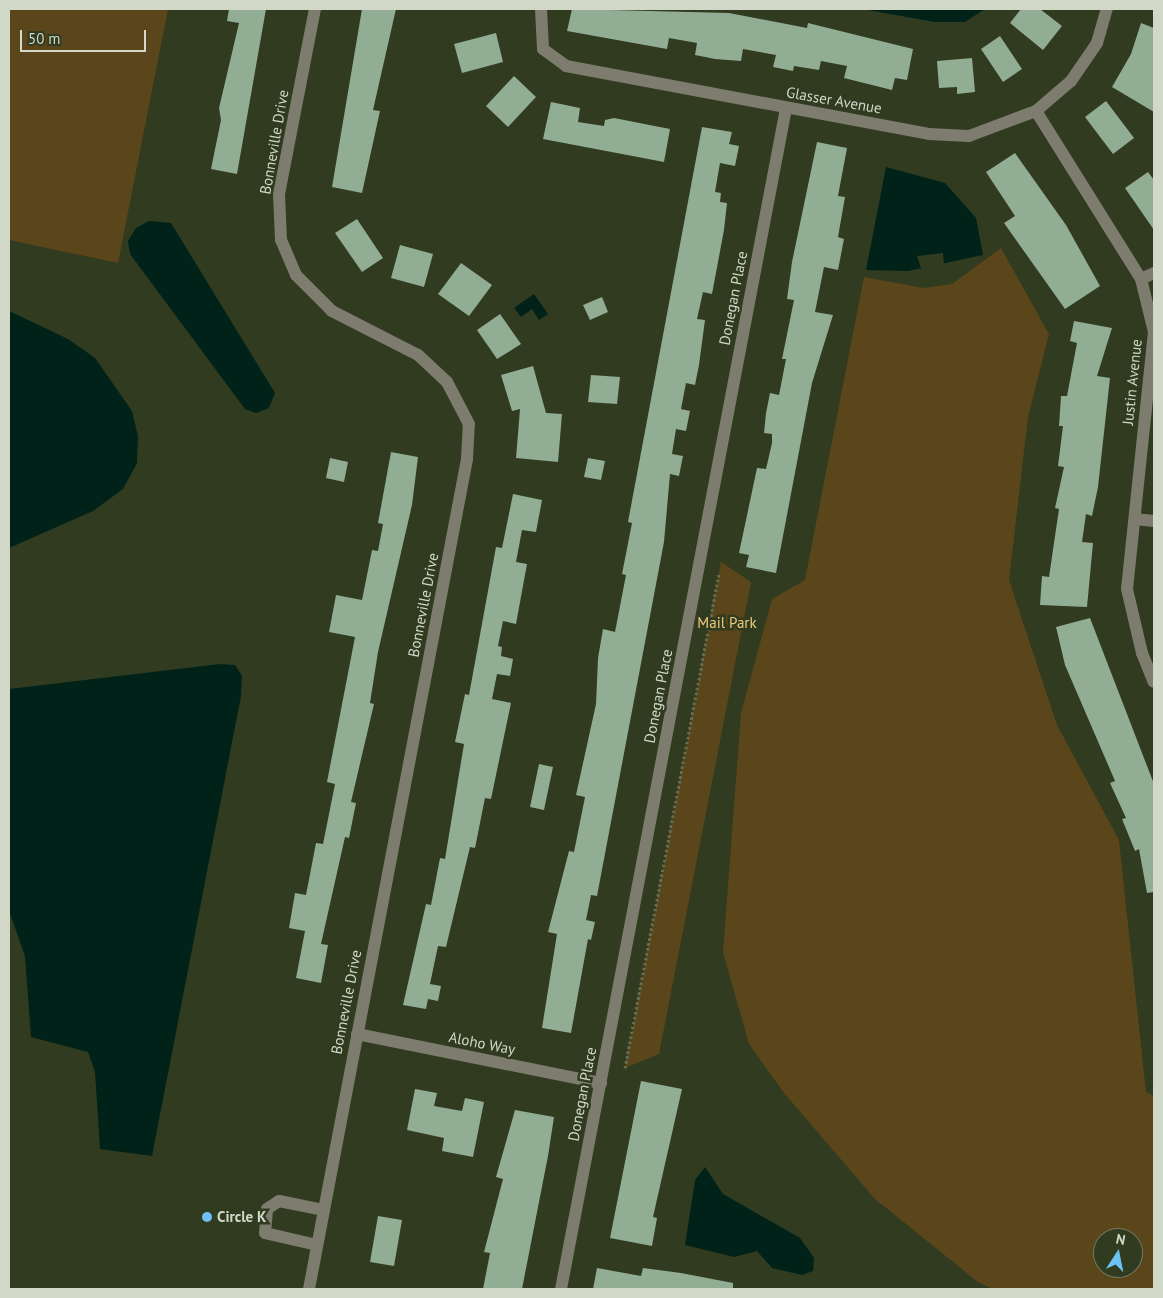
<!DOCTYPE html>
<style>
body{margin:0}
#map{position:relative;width:1163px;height:1298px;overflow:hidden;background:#303b20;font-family:"PT Sans",sans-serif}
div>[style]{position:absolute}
.green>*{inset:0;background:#5b461b}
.water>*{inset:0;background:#012219}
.pier>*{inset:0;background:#303b20}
.building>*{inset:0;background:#91ad94}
.path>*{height:3px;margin-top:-1.5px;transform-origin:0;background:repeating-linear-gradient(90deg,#646d56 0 2.5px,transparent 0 5px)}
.minor>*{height:12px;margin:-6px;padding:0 6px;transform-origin:6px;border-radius:6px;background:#7d7c6e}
.dots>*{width:14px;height:14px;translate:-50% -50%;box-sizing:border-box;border:2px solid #303b20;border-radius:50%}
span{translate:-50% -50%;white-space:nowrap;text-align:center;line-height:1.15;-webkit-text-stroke:5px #303b20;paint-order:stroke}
.street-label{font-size:15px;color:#d1d8c8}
.park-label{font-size:15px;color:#efc97f}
.poi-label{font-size:15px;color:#d1d8c8;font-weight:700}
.left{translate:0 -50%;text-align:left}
.frame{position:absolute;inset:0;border:10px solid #d1d8c8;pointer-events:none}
.north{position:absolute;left:1093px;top:1228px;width:50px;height:50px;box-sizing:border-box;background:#303b20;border:1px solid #707a63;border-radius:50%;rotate:11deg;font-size:14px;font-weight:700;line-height:20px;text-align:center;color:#d1d8c8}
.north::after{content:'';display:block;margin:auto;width:18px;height:22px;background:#6ec2f3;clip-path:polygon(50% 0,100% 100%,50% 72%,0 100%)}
.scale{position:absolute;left:20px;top:30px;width:126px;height:22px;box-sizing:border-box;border:2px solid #d1d8c8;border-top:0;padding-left:6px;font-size:15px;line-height:18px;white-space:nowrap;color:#d1d8c8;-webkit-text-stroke:4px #303b20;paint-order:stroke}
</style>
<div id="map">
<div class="green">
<i style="clip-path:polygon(9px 9px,168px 9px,118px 263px,9px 240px)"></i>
<i style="clip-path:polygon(evenodd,1001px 248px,1049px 334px,1028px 417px,1009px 580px,1057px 725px,1119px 840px,1146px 1092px,1154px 1096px,1154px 1289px,993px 1289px,978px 1282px,875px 1199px,784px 1093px,749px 1044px,723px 952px,741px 713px,772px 599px,805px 580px,864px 277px,923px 288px,952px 284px,1001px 248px,1103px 1238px,1133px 1238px,1133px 1268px,1103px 1268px,1103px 1238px)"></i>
<i style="clip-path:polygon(721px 562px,751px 582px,659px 1054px,625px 1068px)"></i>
</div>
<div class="water">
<i style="clip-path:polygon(862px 9px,985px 9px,965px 22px,935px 22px)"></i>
<i style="clip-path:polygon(886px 167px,945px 183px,976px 218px,983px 255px,908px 271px,866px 270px)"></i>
<i style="clip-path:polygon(149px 221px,171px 223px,275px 393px,269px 408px,256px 413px,245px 409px,130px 254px,128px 241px,136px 228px)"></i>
<i style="clip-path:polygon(534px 294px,548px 314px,539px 320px,532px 309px,521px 317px,514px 308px)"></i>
<i style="clip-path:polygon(9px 311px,68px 339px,95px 358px,132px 411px,138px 436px,137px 463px,123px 489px,93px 511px,9px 548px)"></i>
<i style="clip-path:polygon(220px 664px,235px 665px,242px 676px,241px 696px,152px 1156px,100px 1149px,95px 1072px,88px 1052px,31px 1037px,25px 956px,9px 911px,9px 689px)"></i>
<i style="clip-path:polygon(705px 1167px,723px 1194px,800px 1238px,814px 1258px,813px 1271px,802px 1275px,772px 1268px,757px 1251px,734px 1257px,685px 1245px,695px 1180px)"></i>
</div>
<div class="pier">
<i style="clip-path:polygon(943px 253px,944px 266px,922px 271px,917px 256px)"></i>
</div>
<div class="building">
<i style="clip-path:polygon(229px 9px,266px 9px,237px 174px,211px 169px,221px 120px,219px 108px,239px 23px,227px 21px)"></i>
<i style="clip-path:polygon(362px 9px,396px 9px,373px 110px,380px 111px,362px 193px,332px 187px)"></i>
<i style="clip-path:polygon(572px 9px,729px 13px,807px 28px,808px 23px,913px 49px,907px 80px,895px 78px,892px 90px,844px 78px,847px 66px,821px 61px,819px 70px,794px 66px,793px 71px,773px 67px,776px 55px,743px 49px,741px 61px,715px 59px,695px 55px,697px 43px,669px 38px,667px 49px,567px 31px)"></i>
<i style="clip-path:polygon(1021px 9px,1040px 9px,1062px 26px,1043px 50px,1010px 23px)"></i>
<i style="clip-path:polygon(1141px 23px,1154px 28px,1154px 112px,1112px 87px,1131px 54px)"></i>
<i style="clip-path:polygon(496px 33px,503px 62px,462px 73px,454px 44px)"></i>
<i style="clip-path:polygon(1000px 36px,1022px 69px,1003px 82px,981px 49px)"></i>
<i style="clip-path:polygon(972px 58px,975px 92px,957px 94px,957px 87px,939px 88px,937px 61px)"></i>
<i style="clip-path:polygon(514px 76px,536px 97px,508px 127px,486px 106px)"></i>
<i style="clip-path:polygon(1106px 101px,1134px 138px,1113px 154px,1085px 117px)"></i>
<i style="clip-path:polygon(551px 102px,580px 108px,578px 122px,604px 126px,605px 120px,614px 118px,670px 129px,664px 162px,543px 139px)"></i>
<i style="clip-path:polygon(702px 127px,732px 132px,729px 144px,739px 146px,735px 166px,720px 163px,715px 192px,721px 193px,720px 202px,727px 203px,724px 230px,712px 294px,703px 292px,697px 319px,705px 320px,699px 365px,695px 385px,686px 383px,681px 409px,690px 411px,686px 431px,676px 429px,672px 454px,683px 456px,679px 476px,670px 474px,664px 542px,597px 896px,591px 895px,586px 920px,595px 922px,591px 940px,588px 939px,571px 1033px,542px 1028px,557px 934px,548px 932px,569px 851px,574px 852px,585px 797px,576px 795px,596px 704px,598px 658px,603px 629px,615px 632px,626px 575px,622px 574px,632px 523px,628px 522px)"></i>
<i style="clip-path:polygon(817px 142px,847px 148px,838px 196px,845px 197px,838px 237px,844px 239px,838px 270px,824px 267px,815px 312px,833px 315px,812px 383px,776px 573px,746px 567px,749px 555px,739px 553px,757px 468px,766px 469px,772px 443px,772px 434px,764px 433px,766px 413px,770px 393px,779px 395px,786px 359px,782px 359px,794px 300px,787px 299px,792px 262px)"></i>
<i style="clip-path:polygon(1015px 153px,1066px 225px,1100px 286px,1065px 309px,1004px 223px,1015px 216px,986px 172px)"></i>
<i style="clip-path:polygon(1148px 172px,1154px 180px,1154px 230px,1125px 188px)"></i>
<i style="clip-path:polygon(357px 219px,383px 258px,362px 272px,335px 233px)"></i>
<i style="clip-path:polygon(400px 245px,433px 254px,424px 287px,391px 278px)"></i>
<i style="clip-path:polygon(461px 263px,492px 285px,469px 316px,438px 294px)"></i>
<i style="clip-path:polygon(602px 297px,608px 312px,590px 320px,583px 305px)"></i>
<i style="clip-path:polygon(500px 314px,521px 344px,497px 359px,477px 330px)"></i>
<i style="clip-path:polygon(1074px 321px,1112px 328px,1097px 376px,1110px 378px,1098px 487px,1092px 516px,1086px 514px,1082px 542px,1093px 543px,1087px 607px,1040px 605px,1042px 576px,1049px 577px,1059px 509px,1055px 508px,1064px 467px,1058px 466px,1063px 426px,1059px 426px,1061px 396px,1067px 396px,1077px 343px,1070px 341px)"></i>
<i style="clip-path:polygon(533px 366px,546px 413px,562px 414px,558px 462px,516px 458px,520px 409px,512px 411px,501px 375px)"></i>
<i style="clip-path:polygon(591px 375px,620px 377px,617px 404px,588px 402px)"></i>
<i style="clip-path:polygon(391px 452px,418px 457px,412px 505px,378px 652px,370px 703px,374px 704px,351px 802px,356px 803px,349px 838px,345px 837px,321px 944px,328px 945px,321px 983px,296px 978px,305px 931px,289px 928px,295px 893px,306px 895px,316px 843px,323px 844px,335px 784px,327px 782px,355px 637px,329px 632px,336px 595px,362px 600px,372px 550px,378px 551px,383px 524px,378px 523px)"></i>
<i style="clip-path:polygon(330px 458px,348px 462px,344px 482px,326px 478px)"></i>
<i style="clip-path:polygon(588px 458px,605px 461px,601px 480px,584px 477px)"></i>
<i style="clip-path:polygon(513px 494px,542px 500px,536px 532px,522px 530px,516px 562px,527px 564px,516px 624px,503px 621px,498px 646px,502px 647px,501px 656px,513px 659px,510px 676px,497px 674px,492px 699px,511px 703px,491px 799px,485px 798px,475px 848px,470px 847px,446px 947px,438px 946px,430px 984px,441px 986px,438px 1001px,428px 999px,426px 1009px,403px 1005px,426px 904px,431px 905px,440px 858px,445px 859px,464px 744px,455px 742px,465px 694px,469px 695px,496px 547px,502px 548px)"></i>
<i style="clip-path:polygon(1090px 618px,1154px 784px,1154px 892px,1147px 893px,1139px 849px,1135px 851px,1122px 819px,1126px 818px,1110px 783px,1115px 781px,1065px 665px,1056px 627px)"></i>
<i style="clip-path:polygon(539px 764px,553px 767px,544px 810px,530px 807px)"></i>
<i style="clip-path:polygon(641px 1081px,682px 1089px,653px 1217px,657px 1218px,652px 1246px,610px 1238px)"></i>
<i style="clip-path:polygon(415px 1089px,437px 1093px,434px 1106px,462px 1111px,465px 1098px,484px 1102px,473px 1157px,442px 1151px,444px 1138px,407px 1130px)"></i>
<i style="clip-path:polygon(515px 1110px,554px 1117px,548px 1156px,522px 1289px,483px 1289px,490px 1253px,484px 1252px,503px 1179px,496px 1177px)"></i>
<i style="clip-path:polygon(378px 1216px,402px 1220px,394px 1266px,370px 1262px)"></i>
<i style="clip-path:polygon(597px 1268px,641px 1276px,643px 1268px,681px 1273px,733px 1283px,733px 1289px,593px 1289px)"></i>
</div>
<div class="path">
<i style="left:625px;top:1068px;width:503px;rotate:-79.23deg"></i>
</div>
<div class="minor">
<i style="left:541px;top:9px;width:40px;rotate:87.1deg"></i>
<i style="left:543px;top:49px;width:29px;rotate:36deg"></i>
<i style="left:566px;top:66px;width:369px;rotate:10.6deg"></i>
<i style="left:929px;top:134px;width:40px;rotate:2.9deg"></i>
<i style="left:969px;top:136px;width:72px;rotate:-20.5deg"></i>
<i style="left:1036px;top:111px;width:46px;rotate:-40.6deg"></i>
<i style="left:1071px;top:81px;width:46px;rotate:-55.6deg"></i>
<i style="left:1097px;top:43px;width:35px;rotate:-74deg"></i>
<i style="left:1036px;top:111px;width:198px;rotate:58deg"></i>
<i style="left:1141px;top:279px;width:55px;rotate:76.2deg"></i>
<i style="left:1154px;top:332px;width:258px;rotate:96deg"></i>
<i style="left:1127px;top:589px;width:66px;rotate:76.8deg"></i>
<i style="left:1142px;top:653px;width:31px;rotate:68deg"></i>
<i style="left:1141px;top:279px;width:14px;rotate:-25deg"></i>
<i style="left:1135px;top:519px;width:19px;rotate:6deg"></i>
<i style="left:357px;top:1034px;width:249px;rotate:11.4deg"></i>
<i style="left:317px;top:1245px;width:53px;rotate:-167deg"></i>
<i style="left:265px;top:1233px;width:24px;rotate:-85deg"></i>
<i style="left:267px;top:1209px;width:14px;rotate:-34deg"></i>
<i style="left:279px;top:1201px;width:46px;rotate:11.3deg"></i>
<i style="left:309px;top:1289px;width:845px;rotate:-79.22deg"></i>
<i style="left:467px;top:459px;width:35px;rotate:-87deg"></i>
<i style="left:469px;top:424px;width:47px;rotate:-117.6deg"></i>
<i style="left:447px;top:382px;width:40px;rotate:-137deg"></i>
<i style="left:418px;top:355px;width:97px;rotate:-152.9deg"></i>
<i style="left:332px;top:311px;width:51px;rotate:-135deg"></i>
<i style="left:296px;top:275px;width:38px;rotate:-113deg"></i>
<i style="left:281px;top:240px;width:46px;rotate:-92.5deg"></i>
<i style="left:279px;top:194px;width:188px;rotate:-79deg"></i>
<i style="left:561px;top:1289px;width:1202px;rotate:-79.21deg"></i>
</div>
<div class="dots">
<i style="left:207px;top:1217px;background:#6ec2f3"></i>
</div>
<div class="street-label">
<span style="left:834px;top:100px;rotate:10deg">Glasser Avenue</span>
<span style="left:274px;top:142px;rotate:-80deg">Bonneville Drive</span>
<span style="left:733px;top:298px;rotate:-79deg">Donegan Place</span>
<span style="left:1132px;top:382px;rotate:-84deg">Justin Avenue</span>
<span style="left:423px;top:605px;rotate:-79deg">Bonneville Drive</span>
<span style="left:658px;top:696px;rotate:-79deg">Donegan Place</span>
<span style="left:346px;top:1002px;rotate:-79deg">Bonneville Drive</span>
<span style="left:482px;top:1043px;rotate:11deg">Aloho Way</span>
<span style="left:582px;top:1094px;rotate:-79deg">Donegan Place</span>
</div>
<div class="park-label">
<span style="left:727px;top:623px">Mail Park</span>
</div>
<div class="poi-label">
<span class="left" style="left:217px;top:1217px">Circle K</span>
</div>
<div class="frame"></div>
<div class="north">N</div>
<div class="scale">50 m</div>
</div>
